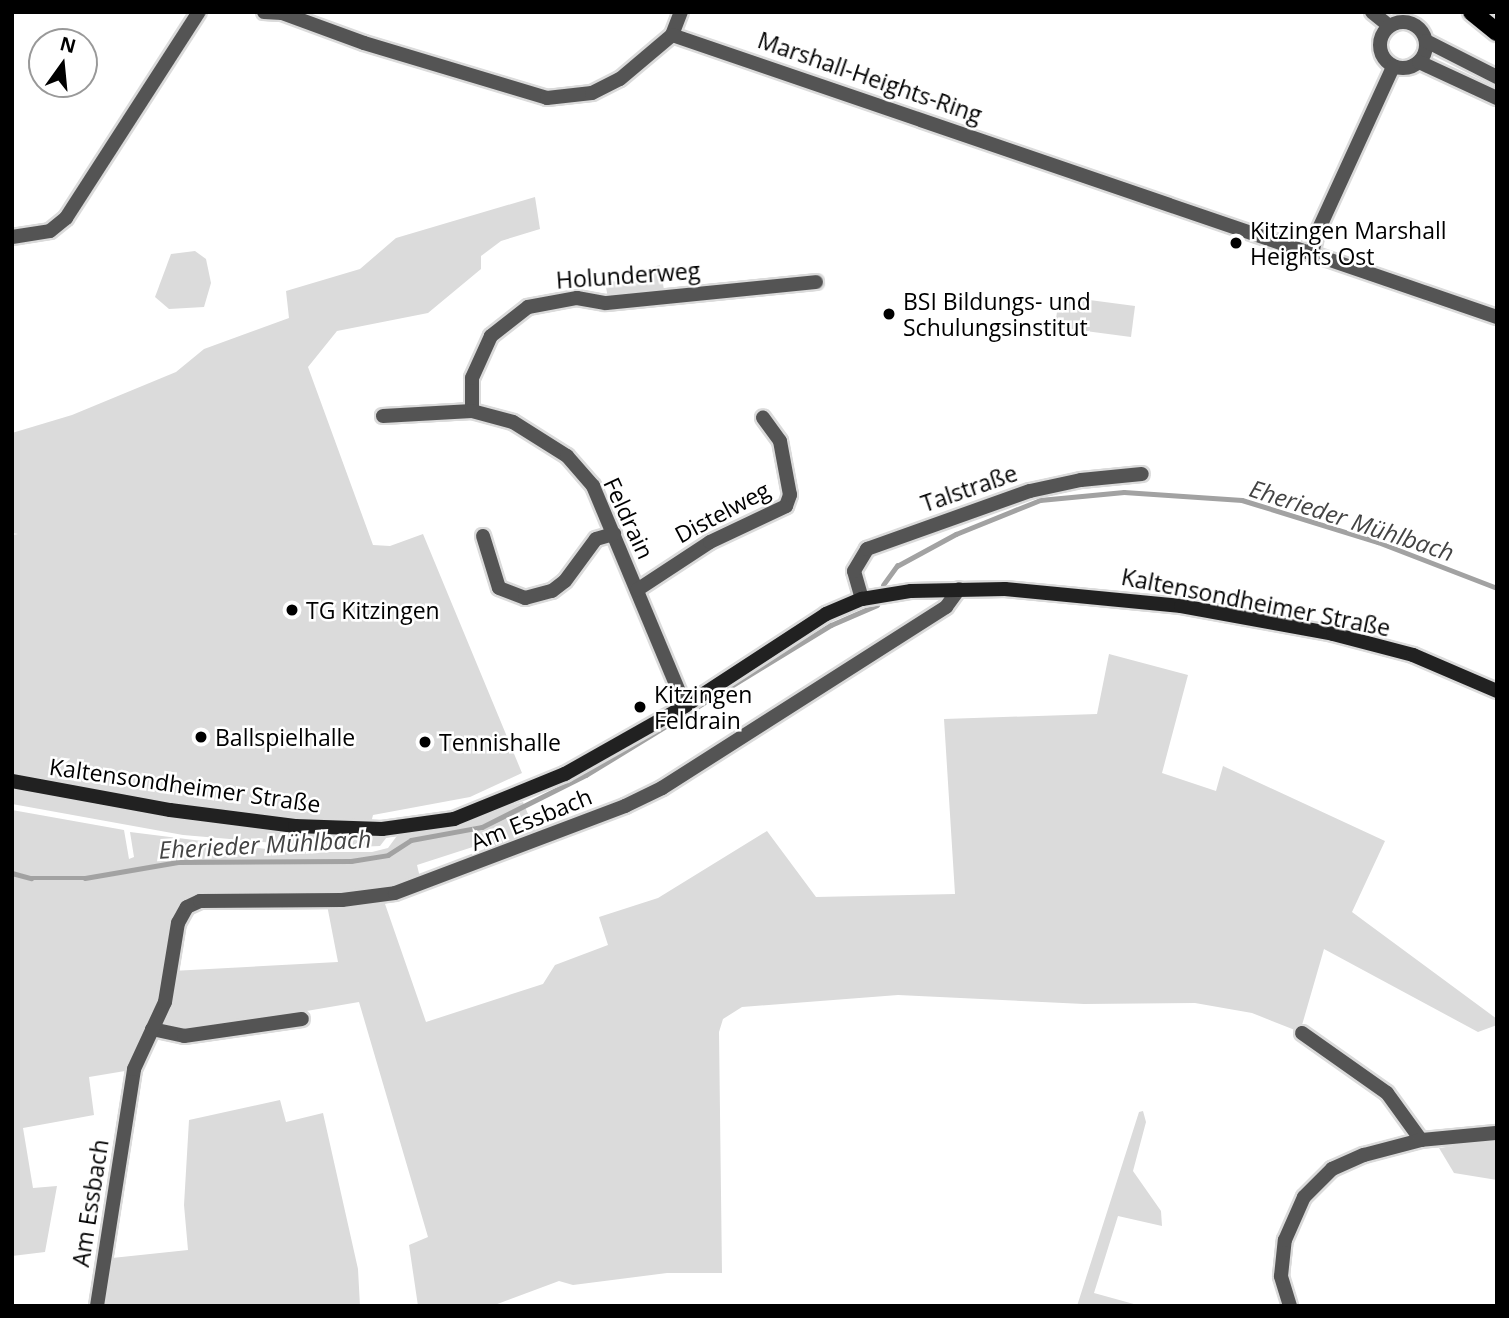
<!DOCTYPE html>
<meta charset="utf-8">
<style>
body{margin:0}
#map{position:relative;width:1509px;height:1318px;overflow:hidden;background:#fff;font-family:"Open Sans",sans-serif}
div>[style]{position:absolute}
.green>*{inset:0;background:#dbdbdb}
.stream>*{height:4.5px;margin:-2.25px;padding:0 2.25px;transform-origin:2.25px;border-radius:2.25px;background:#a2a2a2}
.roads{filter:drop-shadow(2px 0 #dbdbdb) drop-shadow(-2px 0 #dbdbdb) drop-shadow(0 2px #dbdbdb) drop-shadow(0 -2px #dbdbdb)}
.minor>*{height:14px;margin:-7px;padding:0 7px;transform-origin:7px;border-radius:7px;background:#545454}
.minor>.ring{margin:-7px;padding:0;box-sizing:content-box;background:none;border:14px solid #545454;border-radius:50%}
.secondary>*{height:14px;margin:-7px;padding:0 7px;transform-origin:7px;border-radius:7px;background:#212121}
.primary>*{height:18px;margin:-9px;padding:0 9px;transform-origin:9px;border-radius:9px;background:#000}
.dots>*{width:19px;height:19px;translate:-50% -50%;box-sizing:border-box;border:4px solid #fff;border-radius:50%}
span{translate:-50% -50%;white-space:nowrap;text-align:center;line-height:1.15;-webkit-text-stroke:5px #fff;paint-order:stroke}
.street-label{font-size:23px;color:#000}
.poi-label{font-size:23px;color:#000}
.left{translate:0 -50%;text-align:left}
.water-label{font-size:24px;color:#434343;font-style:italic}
.frame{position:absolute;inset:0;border:14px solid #000;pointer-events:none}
.north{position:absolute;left:28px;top:28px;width:70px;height:70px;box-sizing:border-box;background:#fff;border:2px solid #999;border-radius:50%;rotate:15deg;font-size:19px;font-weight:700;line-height:28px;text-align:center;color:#000}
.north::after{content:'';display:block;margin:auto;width:24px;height:32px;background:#000;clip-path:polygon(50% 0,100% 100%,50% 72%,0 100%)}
</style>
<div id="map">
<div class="green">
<i style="clip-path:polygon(535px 197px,540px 229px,501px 241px,481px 256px,481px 269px,428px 313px,337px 331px,308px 367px,373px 545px,390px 546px,423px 534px,522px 773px,470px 797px,373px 815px,371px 823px,322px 824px,185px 809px,12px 776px,12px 535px,18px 534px,12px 533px,12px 433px,72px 415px,176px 372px,204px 349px,289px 318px,286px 291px,360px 269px,396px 238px)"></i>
<i style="clip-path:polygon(195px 251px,206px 259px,211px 283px,204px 307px,169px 309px,155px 297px,171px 254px)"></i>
<i style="clip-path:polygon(660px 265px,664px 290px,608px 298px,605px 282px,640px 280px,641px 270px)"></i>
<i style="clip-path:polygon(1059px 296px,1135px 306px,1131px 337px,1055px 327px)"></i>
<i style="clip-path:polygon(1109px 654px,1188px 675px,1162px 773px,1216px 791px,1223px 766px,1385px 841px,1352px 912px,1497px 1019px,1497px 1025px,1478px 1032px,1324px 949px,1300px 1032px,1252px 1013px,1195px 1003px,1084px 1004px,898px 995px,742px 1007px,723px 1019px,719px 1032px,722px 1273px,667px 1273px,573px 1285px,559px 1281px,492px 1306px,418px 1306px,409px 1245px,428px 1237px,359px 1002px,184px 1032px,151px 1025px,131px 1070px,89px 1077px,94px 1115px,23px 1128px,33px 1188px,57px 1186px,45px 1252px,12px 1256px,12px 810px,124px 830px,129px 859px,134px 857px,130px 832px,291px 852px,372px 852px,388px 848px,399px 833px,457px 822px,523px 802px,538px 838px,488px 856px,482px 844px,417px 865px,421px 882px,391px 890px,185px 904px,172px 971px,338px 962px,327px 905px,384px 901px,426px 1022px,543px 984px,555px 965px,608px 945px,599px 917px,658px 898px,767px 831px,816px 897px,955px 894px,944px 719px,1097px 714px)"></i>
<i style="clip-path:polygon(12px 784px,390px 833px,380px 846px,333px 848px,183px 835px,12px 804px)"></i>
<i style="clip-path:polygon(280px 1100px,286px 1122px,323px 1113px,358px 1269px,360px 1306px,104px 1306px,112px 1258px,188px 1250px,184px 1205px,189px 1120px)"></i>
<i style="clip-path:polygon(1143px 1111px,1146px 1122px,1133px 1171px,1161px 1211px,1162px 1226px,1118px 1216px,1094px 1293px,1141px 1306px,1077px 1306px,1139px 1112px)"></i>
<i style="clip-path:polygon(1497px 1140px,1497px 1180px,1454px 1173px,1439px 1148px)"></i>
</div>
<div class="stream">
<i style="left:883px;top:585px;width:24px;rotate:-54deg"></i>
<i style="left:897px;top:566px;width:67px;rotate:-28.5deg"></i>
<i style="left:956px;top:534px;width:91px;rotate:-22deg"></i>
<i style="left:1040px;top:500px;width:84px;rotate:-5.4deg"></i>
<i style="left:1124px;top:492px;width:118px;rotate:3.9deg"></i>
<i style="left:1242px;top:500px;width:142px;rotate:17.2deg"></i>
<i style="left:1378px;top:542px;width:128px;rotate:21.1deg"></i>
<i style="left:12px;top:873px;width:20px;rotate:15deg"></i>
<i style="left:31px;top:878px;width:54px"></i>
<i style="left:85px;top:878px;width:94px;rotate:-9.8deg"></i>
<i style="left:178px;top:862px;width:173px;rotate:-0.3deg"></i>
<i style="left:351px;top:861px;width:37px;rotate:-9deg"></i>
<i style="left:388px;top:855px;width:27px;rotate:-33deg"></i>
<i style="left:411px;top:840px;width:72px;rotate:-10.4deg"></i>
<i style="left:482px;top:827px;width:116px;rotate:-26.6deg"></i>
<i style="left:586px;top:775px;width:287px;rotate:-31.5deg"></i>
<i style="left:831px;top:625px;width:50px;rotate:-23.5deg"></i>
</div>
<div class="roads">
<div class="minor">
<i style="left:264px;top:12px;width:18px;rotate:3deg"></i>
<i style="left:282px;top:13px;width:87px;rotate:20.1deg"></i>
<i style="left:364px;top:43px;width:191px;rotate:16.7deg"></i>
<i style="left:547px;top:98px;width:45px;rotate:-6.3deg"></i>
<i style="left:592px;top:93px;width:31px;rotate:-27deg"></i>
<i style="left:620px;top:79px;width:68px;rotate:-40.2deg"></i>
<i style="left:672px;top:35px;width:25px;rotate:-69deg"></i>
<i style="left:1372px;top:12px;width:22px;rotate:39deg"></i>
<i class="ring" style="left:1380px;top:22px;width:32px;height:32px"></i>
<i style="left:672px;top:35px;width:872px;rotate:18.87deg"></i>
<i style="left:1426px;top:41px;width:80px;rotate:26.9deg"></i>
<i style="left:1419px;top:62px;width:86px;rotate:24.8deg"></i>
<i style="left:12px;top:237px;width:38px;rotate:-9deg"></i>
<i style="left:50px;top:231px;width:21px;rotate:-39deg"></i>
<i style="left:66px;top:218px;width:245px;rotate:-57.2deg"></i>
<i style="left:1312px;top:254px;width:22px;rotate:-77deg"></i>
<i style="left:1317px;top:233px;width:183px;rotate:-65.4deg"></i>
<i style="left:472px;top:411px;width:33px;rotate:-90deg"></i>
<i style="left:472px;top:378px;width:46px;rotate:-65.7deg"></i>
<i style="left:491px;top:336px;width:47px;rotate:-38.1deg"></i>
<i style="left:528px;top:307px;width:50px;rotate:-10.4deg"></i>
<i style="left:577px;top:298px;width:29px;rotate:10deg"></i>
<i style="left:606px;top:303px;width:211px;rotate:-5.7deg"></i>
<i style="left:383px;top:416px;width:89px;rotate:-3.2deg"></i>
<i style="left:472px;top:411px;width:42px;rotate:15deg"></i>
<i style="left:513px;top:422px;width:64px;rotate:32.2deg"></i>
<i style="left:567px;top:456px;width:40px;rotate:49deg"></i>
<i style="left:593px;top:486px;width:238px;rotate:67.3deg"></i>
<i style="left:483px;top:536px;width:54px;rotate:72.9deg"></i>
<i style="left:499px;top:588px;width:28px;rotate:21deg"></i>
<i style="left:525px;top:598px;width:28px;rotate:-15deg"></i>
<i style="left:552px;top:591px;width:16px;rotate:-38deg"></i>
<i style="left:565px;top:581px;width:52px;rotate:-53.6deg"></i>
<i style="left:596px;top:539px;width:19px;rotate:-16deg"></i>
<i style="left:637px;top:590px;width:87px;rotate:-33.3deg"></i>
<i style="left:710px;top:542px;width:84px;rotate:-25.3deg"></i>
<i style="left:786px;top:506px;width:12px;rotate:-70deg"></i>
<i style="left:790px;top:495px;width:55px;rotate:-100.5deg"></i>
<i style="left:780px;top:441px;width:29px;rotate:-126deg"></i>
<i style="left:862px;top:599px;width:29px;rotate:-106deg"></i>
<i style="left:854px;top:571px;width:26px;rotate:-59deg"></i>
<i style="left:867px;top:549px;width:173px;rotate:-19.6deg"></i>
<i style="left:1030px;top:491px;width:52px;rotate:-12.2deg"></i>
<i style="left:1081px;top:480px;width:61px;rotate:-5.6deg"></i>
<i style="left:152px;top:1029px;width:33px;rotate:12deg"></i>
<i style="left:184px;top:1036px;width:119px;rotate:-8.2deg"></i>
<i style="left:1302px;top:1033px;width:104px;rotate:35.2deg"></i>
<i style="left:1387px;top:1093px;width:58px;rotate:54.1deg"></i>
<i style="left:97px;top:1306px;width:240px;rotate:-81.1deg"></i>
<i style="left:134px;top:1069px;width:74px;rotate:-65.2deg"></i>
<i style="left:165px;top:1002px;width:80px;rotate:-80.7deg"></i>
<i style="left:178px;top:923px;width:18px;rotate:-61deg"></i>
<i style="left:187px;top:907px;width:14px;rotate:-25deg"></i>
<i style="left:200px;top:901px;width:142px;rotate:-0.4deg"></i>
<i style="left:342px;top:900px;width:53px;rotate:-7.5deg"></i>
<i style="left:395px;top:893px;width:246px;rotate:-20.7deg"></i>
<i style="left:625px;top:806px;width:41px;rotate:-25.9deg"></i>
<i style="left:662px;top:788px;width:337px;rotate:-32.5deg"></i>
<i style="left:946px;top:607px;width:22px;rotate:-54deg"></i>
<i style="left:1290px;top:1306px;width:31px;rotate:-107deg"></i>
<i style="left:1281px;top:1276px;width:36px;rotate:-84deg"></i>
<i style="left:1285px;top:1240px;width:47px;rotate:-66.2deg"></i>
<i style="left:1304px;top:1197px;width:40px;rotate:-45deg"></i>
<i style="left:1332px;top:1169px;width:35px;rotate:-24deg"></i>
<i style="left:1364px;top:1155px;width:59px;rotate:-14.7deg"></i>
<i style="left:1421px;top:1140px;width:76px;rotate:-5.3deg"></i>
</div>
<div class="secondary">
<i style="left:12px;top:781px;width:161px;rotate:10.4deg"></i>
<i style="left:170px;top:810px;width:126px;rotate:7.3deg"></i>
<i style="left:295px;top:826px;width:87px;rotate:2deg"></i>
<i style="left:382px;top:829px;width:73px;rotate:-7.9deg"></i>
<i style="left:454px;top:819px;width:120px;rotate:-22.1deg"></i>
<i style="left:565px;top:774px;width:138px;rotate:-29.5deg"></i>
<i style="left:685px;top:706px;width:168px;rotate:-33.1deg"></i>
<i style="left:826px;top:614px;width:39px;rotate:-23deg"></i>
<i style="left:862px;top:599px;width:50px;rotate:-9.3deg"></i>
<i style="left:911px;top:591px;width:94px;rotate:-1.2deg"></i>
<i style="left:1005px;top:589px;width:177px;rotate:5.5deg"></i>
<i style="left:1181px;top:606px;width:155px;rotate:10.4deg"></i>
<i style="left:1333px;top:634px;width:83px;rotate:14.7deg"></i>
<i style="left:1413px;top:655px;width:91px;rotate:23.2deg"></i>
</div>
<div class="primary">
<i style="left:1472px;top:12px;width:32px;rotate:39deg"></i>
</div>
</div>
<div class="dots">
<i style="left:1236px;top:243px;background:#000"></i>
<i style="left:889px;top:314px;background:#000"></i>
<i style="left:292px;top:610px;background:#000"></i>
<i style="left:640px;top:707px;background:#000"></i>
<i style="left:201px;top:737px;background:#000"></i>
<i style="left:425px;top:742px;background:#000"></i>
</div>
<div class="street-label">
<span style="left:870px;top:77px;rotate:19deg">Marshall-Heights-Ring</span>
<span style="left:628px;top:275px;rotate:-4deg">Holunderweg</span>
<span style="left:969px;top:488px;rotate:-19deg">Talstraße</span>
<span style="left:722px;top:512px;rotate:-28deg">Distelweg</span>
<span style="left:629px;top:518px;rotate:65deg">Feldrain</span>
<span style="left:1256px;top:602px;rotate:11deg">Kaltensondheimer Straße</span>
<span style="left:185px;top:785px;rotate:8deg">Kaltensondheimer Straße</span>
<span style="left:531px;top:819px;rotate:-22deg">Am Essbach</span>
<span style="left:90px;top:1203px;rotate:-81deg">Am Essbach</span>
</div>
<div class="poi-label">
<span class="left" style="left:1250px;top:243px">Kitzingen Marshall<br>Heights Ost</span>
<span class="left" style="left:903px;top:314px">BSI Bildungs- und<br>Schulungsinstitut</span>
<span class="left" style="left:306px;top:610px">TG Kitzingen</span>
<span class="left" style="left:654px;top:707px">Kitzingen<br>Feldrain</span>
<span class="left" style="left:215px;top:737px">Ballspielhalle</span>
<span class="left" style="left:439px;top:742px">Tennishalle</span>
</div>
<div class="water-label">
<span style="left:1352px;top:520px;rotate:18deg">Eherieder Mühlbach</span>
<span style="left:265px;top:844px;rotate:-3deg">Eherieder Mühlbach</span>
</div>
<div class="frame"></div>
<div class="north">N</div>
</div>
